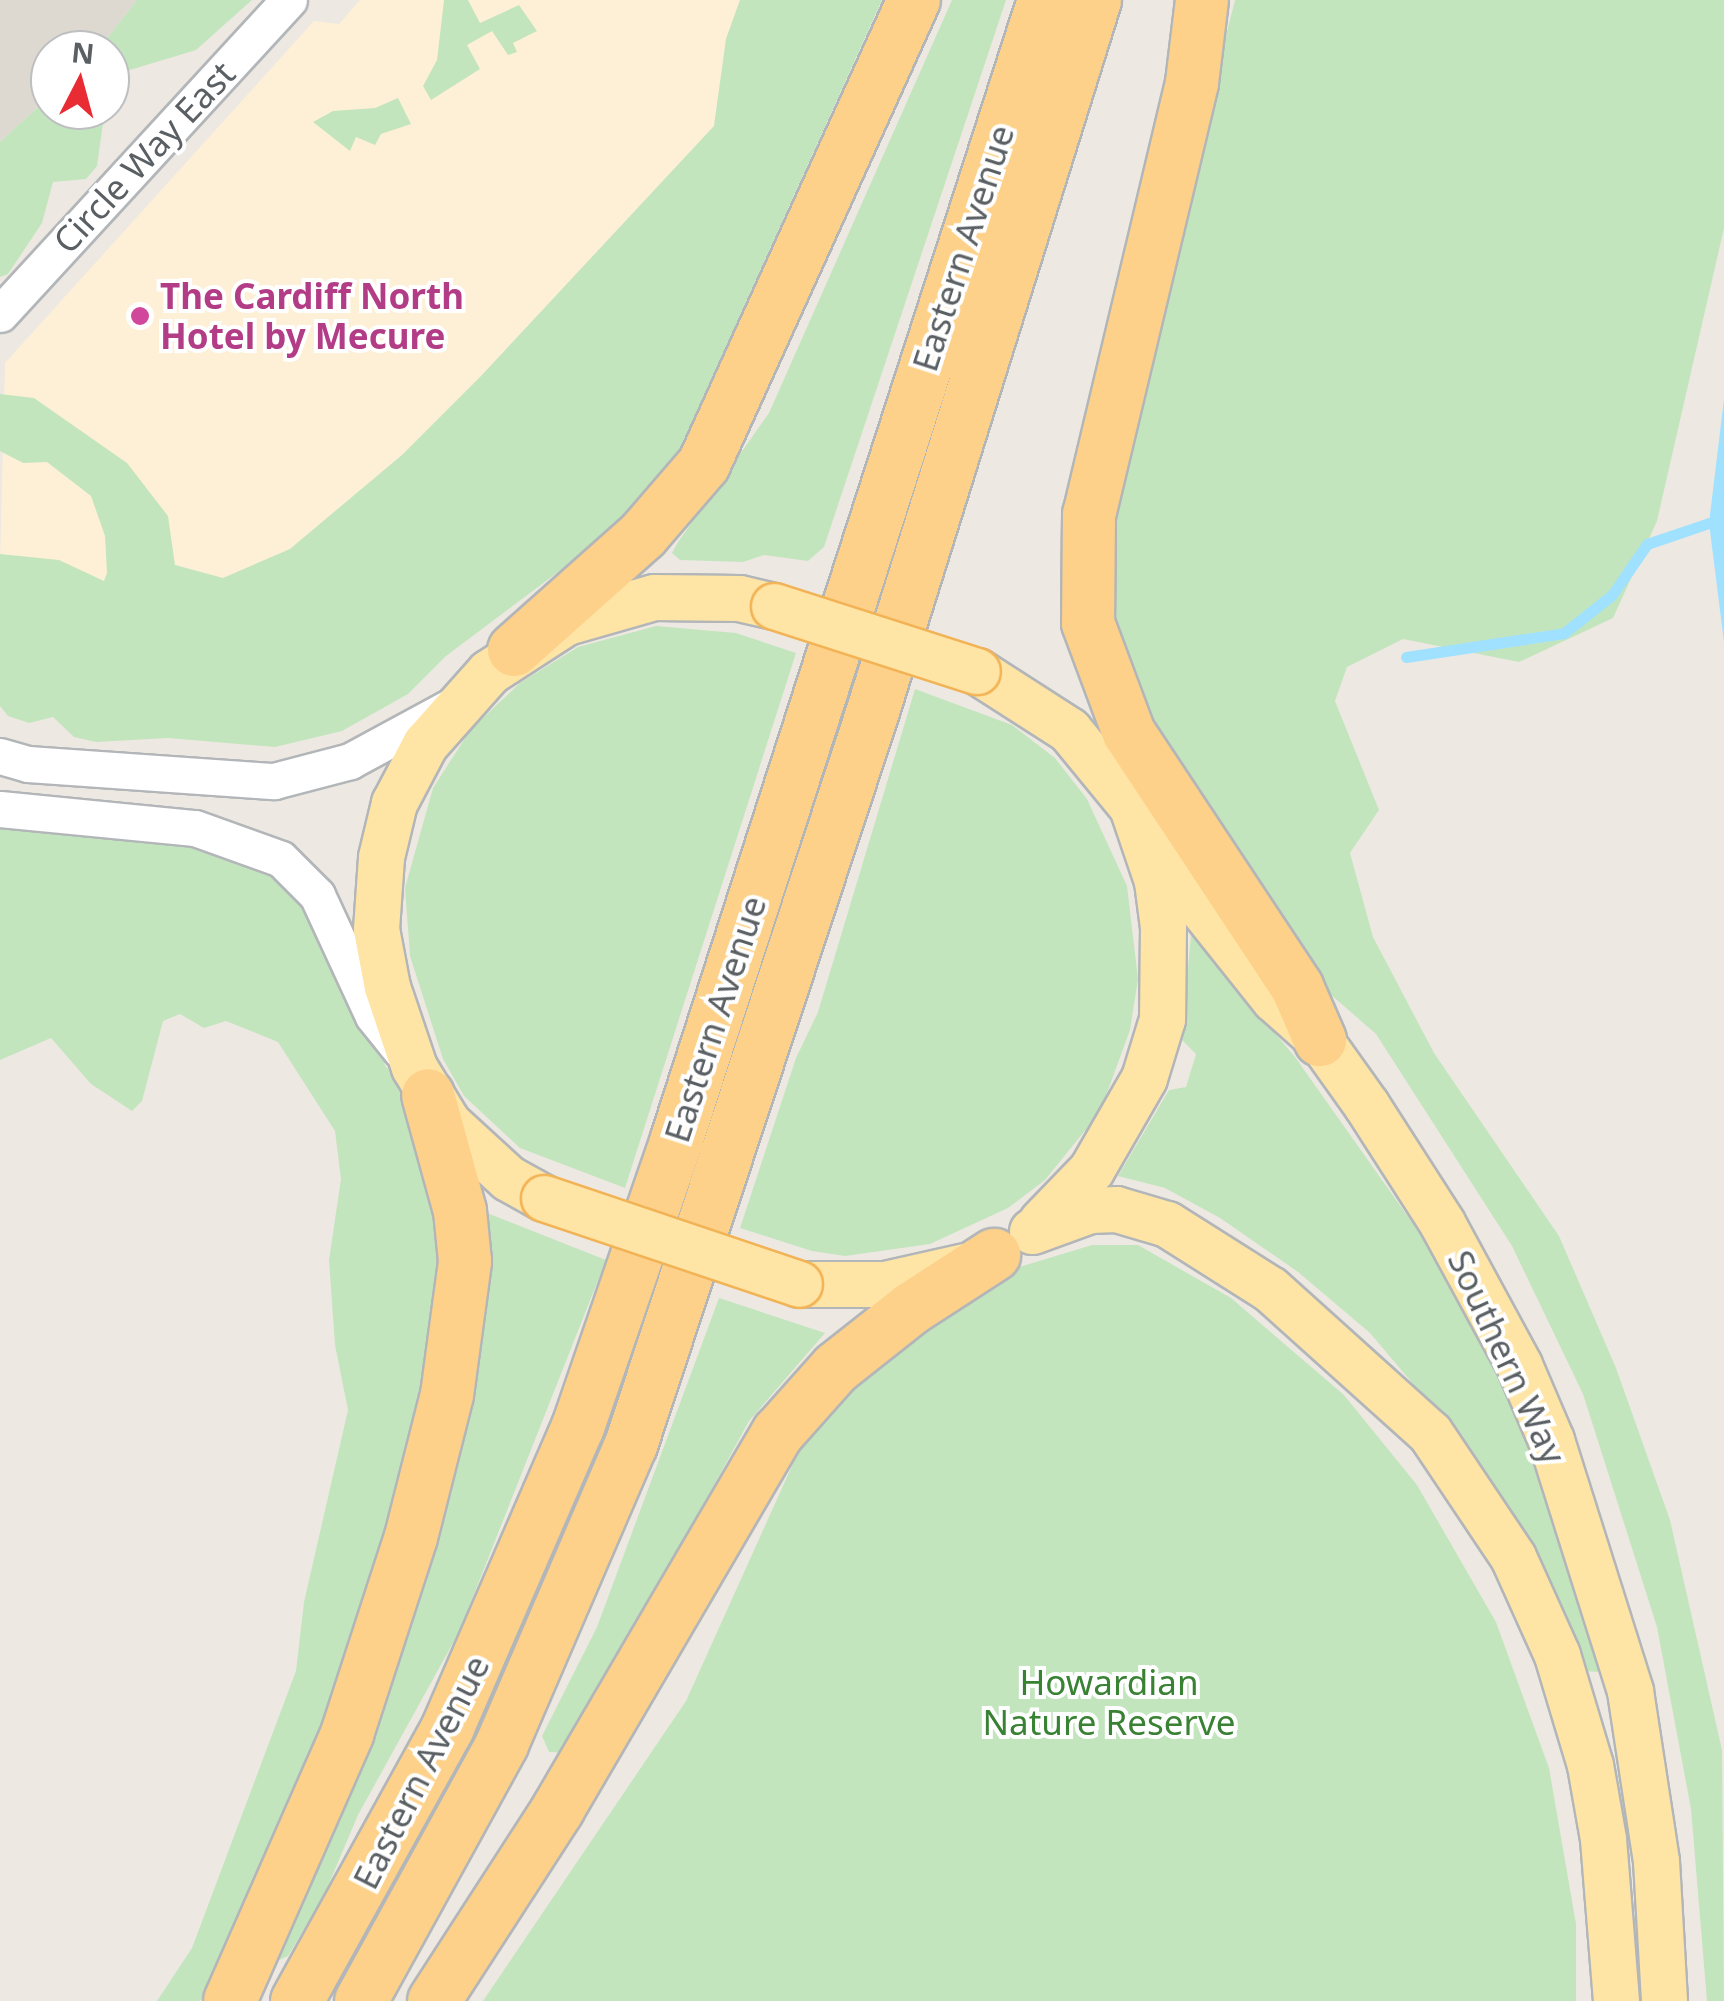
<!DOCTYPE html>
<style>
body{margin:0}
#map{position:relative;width:1724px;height:2001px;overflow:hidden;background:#ede9e2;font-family:"Noto Sans",sans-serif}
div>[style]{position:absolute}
.commercial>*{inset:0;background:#fef0d6}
.education>*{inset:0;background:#ddd8d0}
.green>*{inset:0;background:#c3e5be}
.water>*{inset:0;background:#a0e1ff}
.stream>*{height:11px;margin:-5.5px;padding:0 5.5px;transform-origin:5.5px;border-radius:5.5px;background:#a0e1ff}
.roads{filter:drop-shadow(2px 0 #b3b6b9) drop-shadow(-2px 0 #b3b6b9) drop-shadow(0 2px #b3b6b9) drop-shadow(0 -2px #b3b6b9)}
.minor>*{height:35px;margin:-17.5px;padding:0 17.5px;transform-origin:17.5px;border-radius:17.5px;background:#fff}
.major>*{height:45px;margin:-22.5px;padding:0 22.5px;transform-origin:22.5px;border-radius:22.5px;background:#ffe5a5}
.highway>*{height:52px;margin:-26px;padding:0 26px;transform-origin:26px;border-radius:26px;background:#fdd189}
.bridges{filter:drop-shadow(2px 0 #f2b356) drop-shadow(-2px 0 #f2b356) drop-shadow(0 2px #f2b356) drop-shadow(0 -2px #f2b356)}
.major-bridge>*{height:45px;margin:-22.5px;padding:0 22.5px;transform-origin:22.5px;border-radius:22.5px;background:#ffe5a5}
.dots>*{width:28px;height:28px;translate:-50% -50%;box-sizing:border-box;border:5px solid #fff;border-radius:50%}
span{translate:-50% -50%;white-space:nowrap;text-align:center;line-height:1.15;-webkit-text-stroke:8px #fff;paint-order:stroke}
.street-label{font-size:35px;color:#5a5f63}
.hotel-label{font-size:35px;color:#b23c85;font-weight:700}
.left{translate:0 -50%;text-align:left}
.park-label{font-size:35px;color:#398133}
.north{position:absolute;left:30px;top:30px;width:100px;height:100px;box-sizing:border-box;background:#fff;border:2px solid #bdbfc1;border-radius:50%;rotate:6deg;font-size:28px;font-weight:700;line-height:40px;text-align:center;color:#5a5f63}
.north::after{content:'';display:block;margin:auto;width:35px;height:45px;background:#e92b34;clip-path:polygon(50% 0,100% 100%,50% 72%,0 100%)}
</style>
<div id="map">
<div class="commercial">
<i style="clip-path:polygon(360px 0,740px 0,726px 39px,714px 126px,481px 376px,402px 455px,290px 549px,223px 578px,172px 564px,122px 595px,0 566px,5px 363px,314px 21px,339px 24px)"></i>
</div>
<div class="education">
<i style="clip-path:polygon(0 0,137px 0,98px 50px,50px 50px,50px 96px,0 142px)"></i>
</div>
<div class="green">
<i style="clip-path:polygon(137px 0,252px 0,196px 50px,110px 76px,110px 50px,98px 50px)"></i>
<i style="clip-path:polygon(444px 0,468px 0,480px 23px,519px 5px,537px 31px,513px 43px,517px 52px,508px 55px,492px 31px,467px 45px,480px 69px,431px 100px,423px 86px,437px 60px)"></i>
<i style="clip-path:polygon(740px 0,882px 0,740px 315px,695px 436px,598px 542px,446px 656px,408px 694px,342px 731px,275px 747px,168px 738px,96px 742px,74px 737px,53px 717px,29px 723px,8px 716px,0 706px,0 554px,59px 560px,104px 581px,107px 573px,105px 536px,91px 496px,47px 462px,23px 463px,0 451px,0 394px,34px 398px,127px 463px,168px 516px,175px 565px,223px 578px,290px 549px,402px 455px,481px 376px,714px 126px,726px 39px)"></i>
<i style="clip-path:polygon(952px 0,1006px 0,824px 547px,808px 561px,764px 555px,743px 562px,680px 560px,672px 553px,678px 542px,769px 413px)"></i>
<i style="clip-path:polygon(1235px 0,1724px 0,1724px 228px,1657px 521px,1613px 618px,1519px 662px,1403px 639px,1347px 667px,1335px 701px,1379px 810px,1350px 853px,1373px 937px,1434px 1053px,1559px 1236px,1616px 1368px,1670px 1520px,1722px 1750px,1724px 2001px,1707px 2001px,1691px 1809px,1657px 1627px,1583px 1394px,1512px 1246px,1376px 1034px,1306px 973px,1151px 742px,1108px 639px,1113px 481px)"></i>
<i style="clip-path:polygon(50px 96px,50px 110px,94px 110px,103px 123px,97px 166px,86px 179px,53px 182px,42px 223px,8px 274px,0 277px,0 142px)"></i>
<i style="clip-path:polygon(398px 98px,411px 124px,381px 134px,375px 145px,356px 137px,350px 151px,313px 122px,333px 111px,375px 108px)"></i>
<i style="clip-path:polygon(656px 626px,736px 633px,796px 653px,625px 1188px,520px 1148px,464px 1096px,443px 1059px,410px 956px,405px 888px,433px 788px,471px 729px,520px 683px,578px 647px)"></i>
<i style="clip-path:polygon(915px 689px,1012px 725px,1055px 758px,1087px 799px,1127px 886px,1138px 979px,1130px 1030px,1100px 1112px,1045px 1180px,1008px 1208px,930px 1244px,845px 1256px,812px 1251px,740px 1228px,796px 1058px,818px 1012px)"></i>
<i style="clip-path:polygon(0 828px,227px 848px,299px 888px,380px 1042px,385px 1066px,401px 1080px,434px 1203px,441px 1253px,432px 1341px,400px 1494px,352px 1633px,347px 1679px,224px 1970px,200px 2001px,157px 2001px,192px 1948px,296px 1671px,304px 1602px,348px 1410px,335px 1345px,329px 1260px,341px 1179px,335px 1131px,278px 1042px,226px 1021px,204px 1028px,180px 1014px,163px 1021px,142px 1101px,132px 1111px,91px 1084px,51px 1038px,0 1060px)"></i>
<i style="clip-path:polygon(1191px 934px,1295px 1057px,1440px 1262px,1530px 1443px,1600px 1656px,1599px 1672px,1583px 1671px,1530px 1547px,1484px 1468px,1370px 1333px,1298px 1272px,1220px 1218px,1165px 1188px,1118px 1176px,1169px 1090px,1186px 1087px,1196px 1054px,1182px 1040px)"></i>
<i style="clip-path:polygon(487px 1213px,606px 1260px,459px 1632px,358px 1815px,325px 1893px,288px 1956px,277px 1961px,363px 1760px,452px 1492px,490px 1262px)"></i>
<i style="clip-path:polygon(1092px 1245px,1138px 1245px,1231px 1298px,1344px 1395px,1417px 1485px,1496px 1622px,1549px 1768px,1576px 1924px,1576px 2001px,483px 2001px,686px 1701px,801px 1446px,865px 1371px,1016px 1268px)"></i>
<i style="clip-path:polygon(719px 1298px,825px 1333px,749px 1421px,568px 1753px,549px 1752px,542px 1736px,597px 1627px)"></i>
</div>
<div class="water">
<i style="clip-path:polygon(1724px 399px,1724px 642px,1709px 523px)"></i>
</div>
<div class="stream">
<i style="left:1406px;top:657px;width:160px;rotate:-8.6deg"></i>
<i style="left:1564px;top:633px;width:61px;rotate:-38.4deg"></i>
<i style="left:1612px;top:595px;width:62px;rotate:-55.5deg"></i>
<i style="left:1647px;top:544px;width:65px;rotate:-18.7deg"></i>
<i style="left:1709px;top:523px;width:15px;rotate:8deg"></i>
</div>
<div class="roads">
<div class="minor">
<i style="left:0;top:314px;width:427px;rotate:-47.4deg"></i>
<i style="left:0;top:756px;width:29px;rotate:16deg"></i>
<i style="left:28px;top:764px;width:247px;rotate:4deg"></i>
<i style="left:274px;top:781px;width:79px;rotate:-14.7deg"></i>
<i style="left:350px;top:761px;width:114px;rotate:-28.4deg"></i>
<i style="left:0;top:809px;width:196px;rotate:5.6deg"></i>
<i style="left:195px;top:828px;width:91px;rotate:19.8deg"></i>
<i style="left:281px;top:859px;width:51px;rotate:45deg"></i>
<i style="left:317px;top:895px;width:133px;rotate:65.2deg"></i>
<i style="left:373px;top:1016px;width:45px;rotate:51.3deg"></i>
</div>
<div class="major">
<i style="left:977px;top:671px;width:109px;rotate:32.7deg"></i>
<i style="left:1069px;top:730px;width:99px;rotate:50.7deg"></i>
<i style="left:1132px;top:807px;width:78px;rotate:71.3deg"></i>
<i style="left:1157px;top:881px;width:46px;rotate:82.6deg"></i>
<i style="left:1163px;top:927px;width:92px;rotate:90.6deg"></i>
<i style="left:1162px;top:1019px;width:62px;rotate:107deg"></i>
<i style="left:1144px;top:1078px;width:106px;rotate:119.9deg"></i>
<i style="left:1091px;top:1170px;width:72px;rotate:133.9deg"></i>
<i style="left:1132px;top:807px;width:125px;rotate:55.4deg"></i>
<i style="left:1203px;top:910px;width:114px;rotate:51.4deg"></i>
<i style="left:1274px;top:999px;width:62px;rotate:41.7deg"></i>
<i style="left:1320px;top:1040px;width:81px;rotate:54.5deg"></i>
<i style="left:1367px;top:1106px;width:139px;rotate:57.3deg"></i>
<i style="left:1442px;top:1223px;width:162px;rotate:61.5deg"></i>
<i style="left:1519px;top:1365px;width:82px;rotate:66.9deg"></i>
<i style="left:1551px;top:1440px;width:263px;rotate:72.5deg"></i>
<i style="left:1630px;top:1691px;width:172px;rotate:81.3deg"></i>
<i style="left:1656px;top:1861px;width:140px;rotate:86.7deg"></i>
<i style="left:544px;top:1198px;width:41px;rotate:-150.9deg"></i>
<i style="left:508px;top:1178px;width:81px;rotate:-137.5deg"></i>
<i style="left:448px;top:1123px;width:66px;rotate:-121.3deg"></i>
<i style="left:414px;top:1067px;width:84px;rotate:-108.6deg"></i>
<i style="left:387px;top:987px;width:59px;rotate:-100.7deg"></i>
<i style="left:376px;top:929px;width:72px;rotate:-86deg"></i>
<i style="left:381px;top:857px;width:56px;rotate:-76.5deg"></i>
<i style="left:394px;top:803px;width:67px;rotate:-62.3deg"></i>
<i style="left:425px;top:744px;width:96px;rotate:-48.4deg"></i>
<i style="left:489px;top:672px;width:92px;rotate:-33deg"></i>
<i style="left:566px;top:622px;width:91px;rotate:-15.9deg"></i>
<i style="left:654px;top:597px;width:85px;rotate:0.7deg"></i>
<i style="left:739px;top:598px;width:36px;rotate:13deg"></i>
<i style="left:1032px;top:1231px;width:62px;rotate:-19.9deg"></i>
<i style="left:1090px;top:1210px;width:26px;rotate:-2deg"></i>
<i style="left:1116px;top:1209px;width:53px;rotate:16.4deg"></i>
<i style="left:1167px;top:1224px;width:122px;rotate:32.3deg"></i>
<i style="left:1270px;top:1289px;width:215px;rotate:42deg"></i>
<i style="left:1430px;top:1433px;width:149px;rotate:56.2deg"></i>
<i style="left:1513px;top:1557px;width:107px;rotate:65.8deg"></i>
<i style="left:1557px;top:1655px;width:115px;rotate:73.3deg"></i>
<i style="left:1590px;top:1765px;width:75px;rotate:80deg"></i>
<i style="left:1603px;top:1839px;width:163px;rotate:85.4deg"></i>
<i style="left:799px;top:1284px;width:86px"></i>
<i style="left:885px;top:1284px;width:82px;rotate:-12.7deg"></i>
</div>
<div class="highway">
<i style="left:1202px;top:0;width:84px;rotate:96.9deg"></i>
<i style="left:1192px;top:83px;width:443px;rotate:103.4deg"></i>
<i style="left:1089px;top:514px;width:109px;rotate:90.5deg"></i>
<i style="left:1088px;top:623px;width:117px;rotate:69.6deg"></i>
<i style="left:1129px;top:733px;width:305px;rotate:56.5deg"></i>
<i style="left:1297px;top:987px;width:58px;rotate:66.5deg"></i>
<i style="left:514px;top:650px;width:173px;rotate:-41.7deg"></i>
<i style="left:643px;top:535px;width:94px;rotate:-49.3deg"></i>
<i style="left:704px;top:464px;width:509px;rotate:-65.65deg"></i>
<i style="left:230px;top:2001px;width:292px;rotate:-66.3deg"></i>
<i style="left:347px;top:1734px;width:207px;rotate:-72deg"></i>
<i style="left:411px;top:1537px;width:146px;rotate:-75.8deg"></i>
<i style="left:447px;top:1395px;width:135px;rotate:-82.3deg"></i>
<i style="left:465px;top:1261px;width:50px;rotate:-95.7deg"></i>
<i style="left:460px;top:1211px;width:120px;rotate:-105.4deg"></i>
<i style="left:297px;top:2001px;width:313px;rotate:-61.1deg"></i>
<i style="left:448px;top:1727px;width:327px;rotate:-66.6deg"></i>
<i style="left:578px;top:1427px;width:305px;rotate:-71deg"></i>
<i style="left:677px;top:1139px;width:1197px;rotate:-72.14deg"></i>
<i style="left:361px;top:2001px;width:293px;rotate:-61.2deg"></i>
<i style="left:502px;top:1744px;width:326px;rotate:-66.7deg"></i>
<i style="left:631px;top:1445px;width:773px;rotate:-71.75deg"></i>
<i style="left:873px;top:711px;width:745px;rotate:-72.66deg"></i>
<i style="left:434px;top:2001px;width:229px;rotate:-57.1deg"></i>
<i style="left:558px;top:1809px;width:436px;rotate:-59.7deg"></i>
<i style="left:778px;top:1433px;width:87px;rotate:-48.3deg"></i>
<i style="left:836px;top:1368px;width:97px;rotate:-38.3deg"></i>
<i style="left:912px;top:1308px;width:98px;rotate:-32.9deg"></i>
</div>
</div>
<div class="bridges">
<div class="major-bridge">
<i style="left:774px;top:606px;width:213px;rotate:17.8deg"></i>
<i style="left:544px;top:1198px;width:269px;rotate:18.6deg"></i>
</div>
</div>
<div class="dots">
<i style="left:140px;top:316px;background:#d1479c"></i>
</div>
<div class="street-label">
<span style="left:144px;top:157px;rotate:-47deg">Circle Way East</span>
<span style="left:963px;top:248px;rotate:-72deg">Eastern Avenue</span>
<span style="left:715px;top:1019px;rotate:-72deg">Eastern Avenue</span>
<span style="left:1507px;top:1357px;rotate:65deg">Southern Way</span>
<span style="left:421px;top:1772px;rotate:-63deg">Eastern Avenue</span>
</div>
<div class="hotel-label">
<span class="left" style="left:160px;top:316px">The Cardiff North<br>Hotel by Mecure</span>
</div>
<div class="park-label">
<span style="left:1109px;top:1702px">Howardian<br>Nature Reserve</span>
</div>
<div class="north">N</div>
</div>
